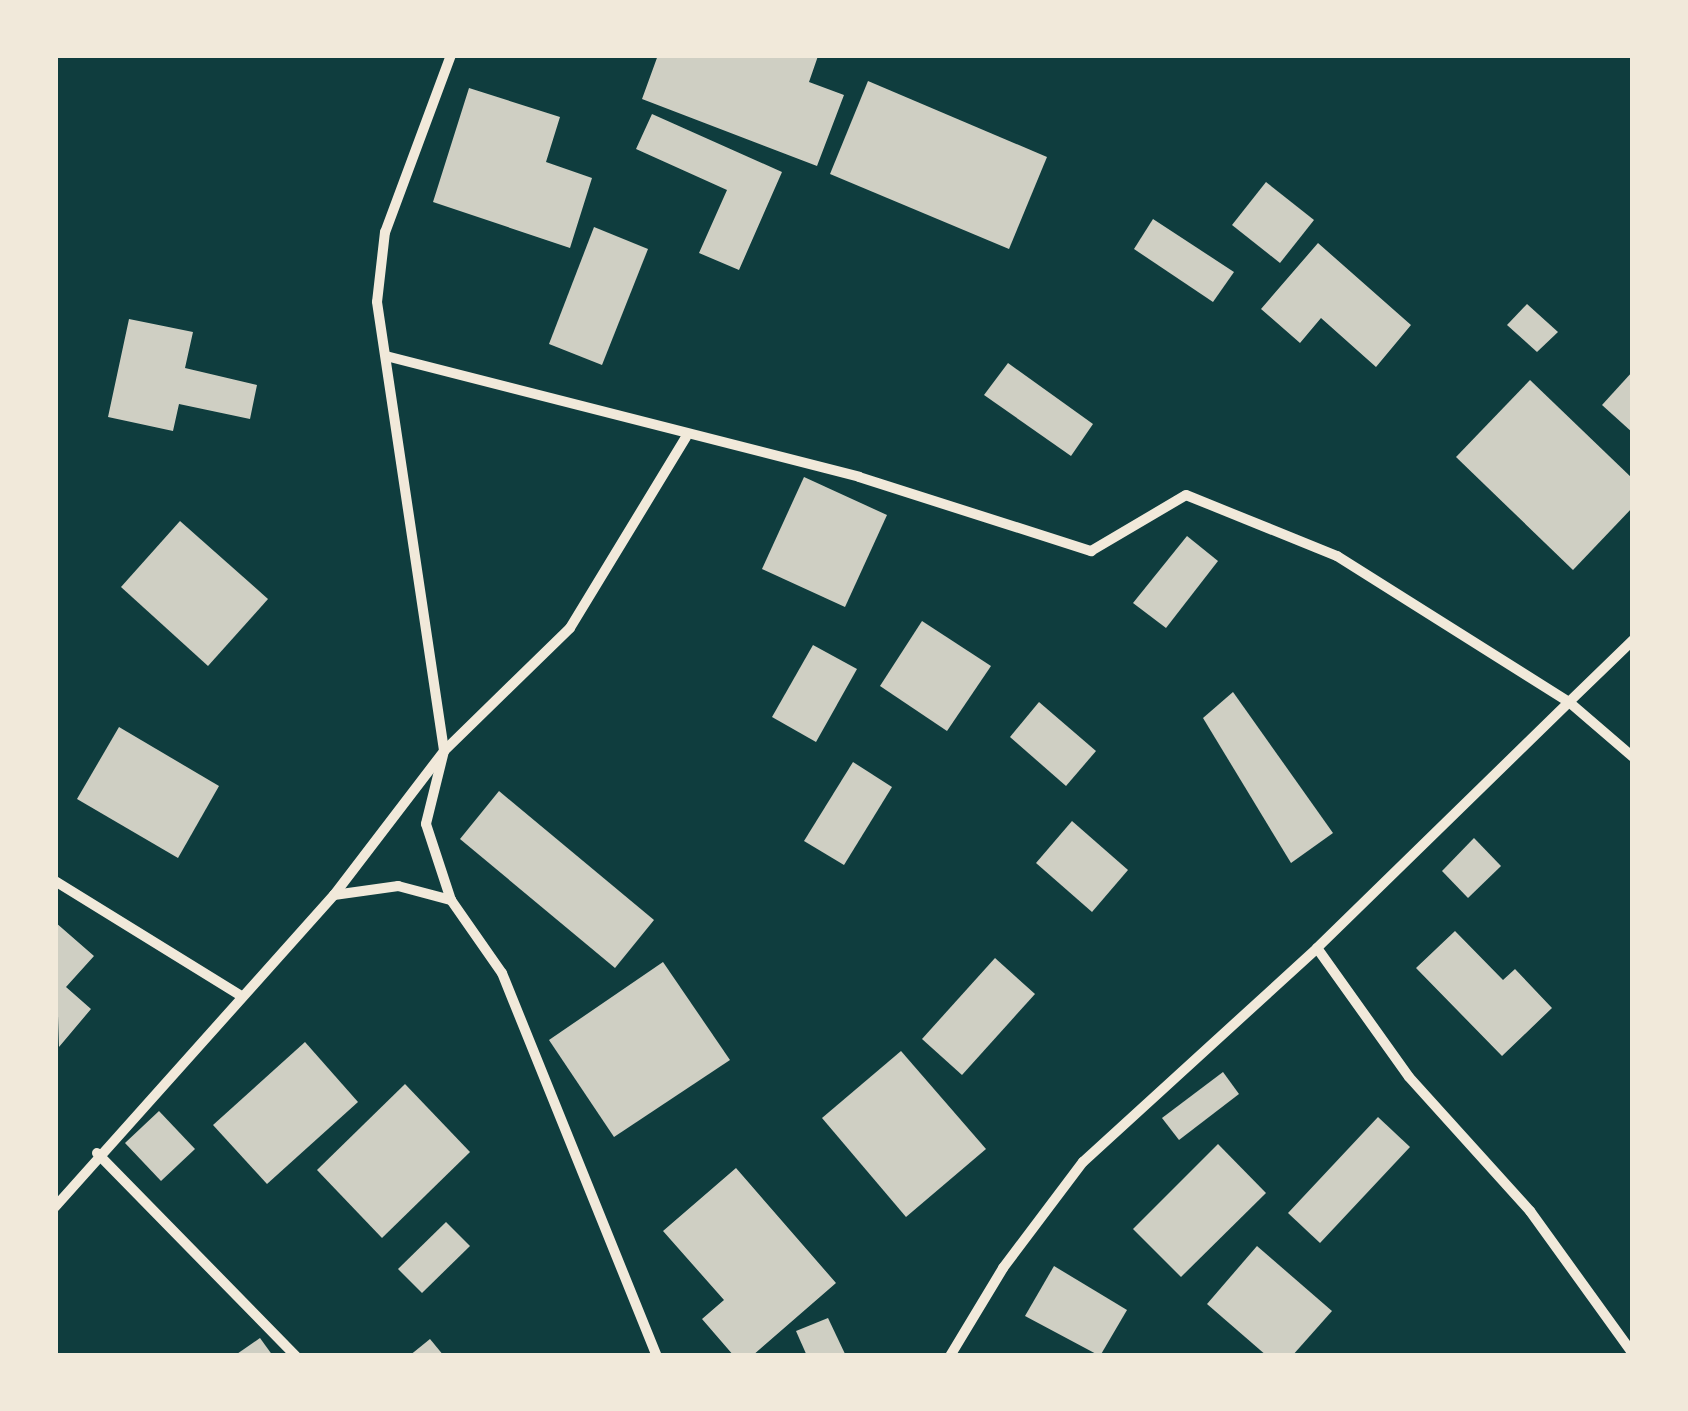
<!DOCTYPE html>
<style>
body{margin:0}
#map{position:relative;width:1688px;height:1411px;overflow:hidden;background:#0f3d3e;font-family:"DM Sans",sans-serif}
div>[style]{position:absolute}
.building>*{inset:0;background:#cfcfc3}
.minor>*{height:10px;margin:-5px;padding:0 5px;transform-origin:5px;border-radius:5px;background:#f1e9da}
span{translate:-50% -50%;white-space:nowrap;text-align:center;line-height:1.15;-webkit-text-stroke:10px #f1e9da;paint-order:stroke}
.frame{position:absolute;inset:0;border:58px solid #f1e9da;pointer-events:none}
</style>
<div id="map">
<div class="building">
<i style="clip-path:polygon(658px 55px,818px 56px,809px 82px,844px 95px,817px 166px,642px 99px)"></i>
<i style="clip-path:polygon(868px 81px,1047px 157px,1009px 249px,830px 174px)"></i>
<i style="clip-path:polygon(469px 88px,560px 117px,546px 162px,592px 178px,570px 248px,433px 202px)"></i>
<i style="clip-path:polygon(652px 114px,782px 172px,739px 270px,699px 253px,727px 190px,636px 149px)"></i>
<i style="clip-path:polygon(1266px 182px,1314px 220px,1280px 263px,1232px 225px)"></i>
<i style="clip-path:polygon(1153px 219px,1234px 272px,1213px 302px,1134px 249px)"></i>
<i style="clip-path:polygon(594px 227px,648px 249px,602px 365px,549px 344px)"></i>
<i style="clip-path:polygon(1318px 243px,1411px 325px,1376px 367px,1321px 318px,1300px 343px,1261px 309px)"></i>
<i style="clip-path:polygon(1527px 304px,1558px 332px,1537px 352px,1507px 325px)"></i>
<i style="clip-path:polygon(129px 319px,193px 332px,185px 368px,257px 385px,250px 419px,179px 404px,173px 431px,108px 417px)"></i>
<i style="clip-path:polygon(1008px 363px,1093px 424px,1071px 456px,984px 395px)"></i>
<i style="clip-path:polygon(1633px 371px,1633px 433px,1602px 405px)"></i>
<i style="clip-path:polygon(1530px 380px,1633px 479px,1633px 507px,1573px 570px,1456px 457px)"></i>
<i style="clip-path:polygon(804px 477px,887px 515px,845px 607px,762px 569px)"></i>
<i style="clip-path:polygon(180px 521px,268px 599px,208px 666px,121px 587px)"></i>
<i style="clip-path:polygon(1187px 536px,1218px 561px,1166px 628px,1133px 603px)"></i>
<i style="clip-path:polygon(922px 621px,991px 666px,947px 731px,880px 686px)"></i>
<i style="clip-path:polygon(813px 645px,857px 669px,816px 742px,772px 717px)"></i>
<i style="clip-path:polygon(1233px 692px,1333px 833px,1291px 863px,1203px 718px)"></i>
<i style="clip-path:polygon(1039px 702px,1096px 751px,1066px 786px,1010px 737px)"></i>
<i style="clip-path:polygon(119px 727px,219px 786px,178px 858px,77px 799px)"></i>
<i style="clip-path:polygon(853px 762px,892px 787px,844px 865px,804px 841px)"></i>
<i style="clip-path:polygon(499px 791px,654px 920px,615px 968px,460px 839px)"></i>
<i style="clip-path:polygon(1072px 821px,1128px 870px,1092px 912px,1036px 863px)"></i>
<i style="clip-path:polygon(1474px 838px,1501px 866px,1468px 898px,1442px 871px)"></i>
<i style="clip-path:polygon(55px 922px,94px 956px,66px 987px,91px 1009px,59px 1047px)"></i>
<i style="clip-path:polygon(1455px 931px,1503px 980px,1515px 969px,1552px 1008px,1502px 1056px,1416px 968px)"></i>
<i style="clip-path:polygon(995px 958px,1035px 994px,962px 1075px,922px 1039px)"></i>
<i style="clip-path:polygon(663px 962px,730px 1060px,614px 1137px,549px 1040px)"></i>
<i style="clip-path:polygon(305px 1042px,358px 1102px,267px 1184px,213px 1125px)"></i>
<i style="clip-path:polygon(901px 1051px,986px 1149px,906px 1217px,822px 1118px)"></i>
<i style="clip-path:polygon(1223px 1072px,1239px 1094px,1179px 1140px,1162px 1118px)"></i>
<i style="clip-path:polygon(405px 1084px,470px 1152px,382px 1238px,317px 1170px)"></i>
<i style="clip-path:polygon(159px 1111px,195px 1149px,161px 1181px,125px 1143px)"></i>
<i style="clip-path:polygon(1378px 1117px,1410px 1147px,1320px 1243px,1288px 1213px)"></i>
<i style="clip-path:polygon(1218px 1144px,1266px 1193px,1181px 1277px,1133px 1229px)"></i>
<i style="clip-path:polygon(736px 1168px,836px 1283px,752px 1356px,734px 1356px,702px 1319px,724px 1300px,663px 1231px)"></i>
<i style="clip-path:polygon(446px 1222px,470px 1246px,422px 1293px,398px 1269px)"></i>
<i style="clip-path:polygon(1257px 1246px,1332px 1311px,1292px 1356px,1267px 1356px,1207px 1304px)"></i>
<i style="clip-path:polygon(1054px 1266px,1127px 1310px,1100px 1356px,1025px 1316px)"></i>
<i style="clip-path:polygon(828px 1318px,846px 1356px,807px 1356px,796px 1331px)"></i>
<i style="clip-path:polygon(260px 1338px,273px 1356px,234px 1356px)"></i>
<i style="clip-path:polygon(430px 1339px,444px 1356px,409px 1356px)"></i>
</div>
<div class="minor">
<i style="left:451px;top:55px;width:189px;rotate:110.4deg"></i>
<i style="left:385px;top:232px;width:70px;rotate:96.5deg"></i>
<i style="left:377px;top:302px;width:454px;rotate:81.5deg"></i>
<i style="left:444px;top:751px;width:75px;rotate:103.9deg"></i>
<i style="left:426px;top:824px;width:80px;rotate:71.8deg"></i>
<i style="left:451px;top:900px;width:89px;rotate:55.1deg"></i>
<i style="left:502px;top:973px;width:413px;rotate:68deg"></i>
<i style="left:386px;top:356px;width:488px;rotate:14.3deg"></i>
<i style="left:859px;top:477px;width:244px;rotate:17.7deg"></i>
<i style="left:1091px;top:551px;width:110px;rotate:-30.5deg"></i>
<i style="left:1186px;top:495px;width:163px;rotate:22deg"></i>
<i style="left:1337px;top:556px;width:274px;rotate:32.2deg"></i>
<i style="left:1569px;top:702px;width:89px;rotate:-44.1deg"></i>
<i style="left:55px;top:881px;width:219px;rotate:31.7deg"></i>
<i style="left:334px;top:895px;width:65px;rotate:-8deg"></i>
<i style="left:398px;top:886px;width:55px;rotate:14.8deg"></i>
<i style="left:1317px;top:948px;width:158px;rotate:54.5deg"></i>
<i style="left:1409px;top:1077px;width:181px;rotate:47.9deg"></i>
<i style="left:1530px;top:1211px;width:176px;rotate:54.2deg"></i>
<i style="left:97px;top:1153px;width:284px;rotate:45.6deg"></i>
<i style="left:55px;top:1207px;width:419px;rotate:-48.2deg"></i>
<i style="left:334px;top:895px;width:181px;rotate:-52.6deg"></i>
<i style="left:444px;top:751px;width:176px;rotate:-44.3deg"></i>
<i style="left:570px;top:628px;width:223px;rotate:-58.7deg"></i>
<i style="left:950px;top:1356px;width:103px;rotate:-58.9deg"></i>
<i style="left:1003px;top:1268px;width:133px;rotate:-53deg"></i>
<i style="left:1083px;top:1162px;width:317px;rotate:-42.4deg"></i>
<i style="left:1317px;top:948px;width:352px;rotate:-44.3deg"></i>
<i style="left:1569px;top:702px;width:84px;rotate:40.7deg"></i>
</div>
<div class="frame"></div>
</div>
